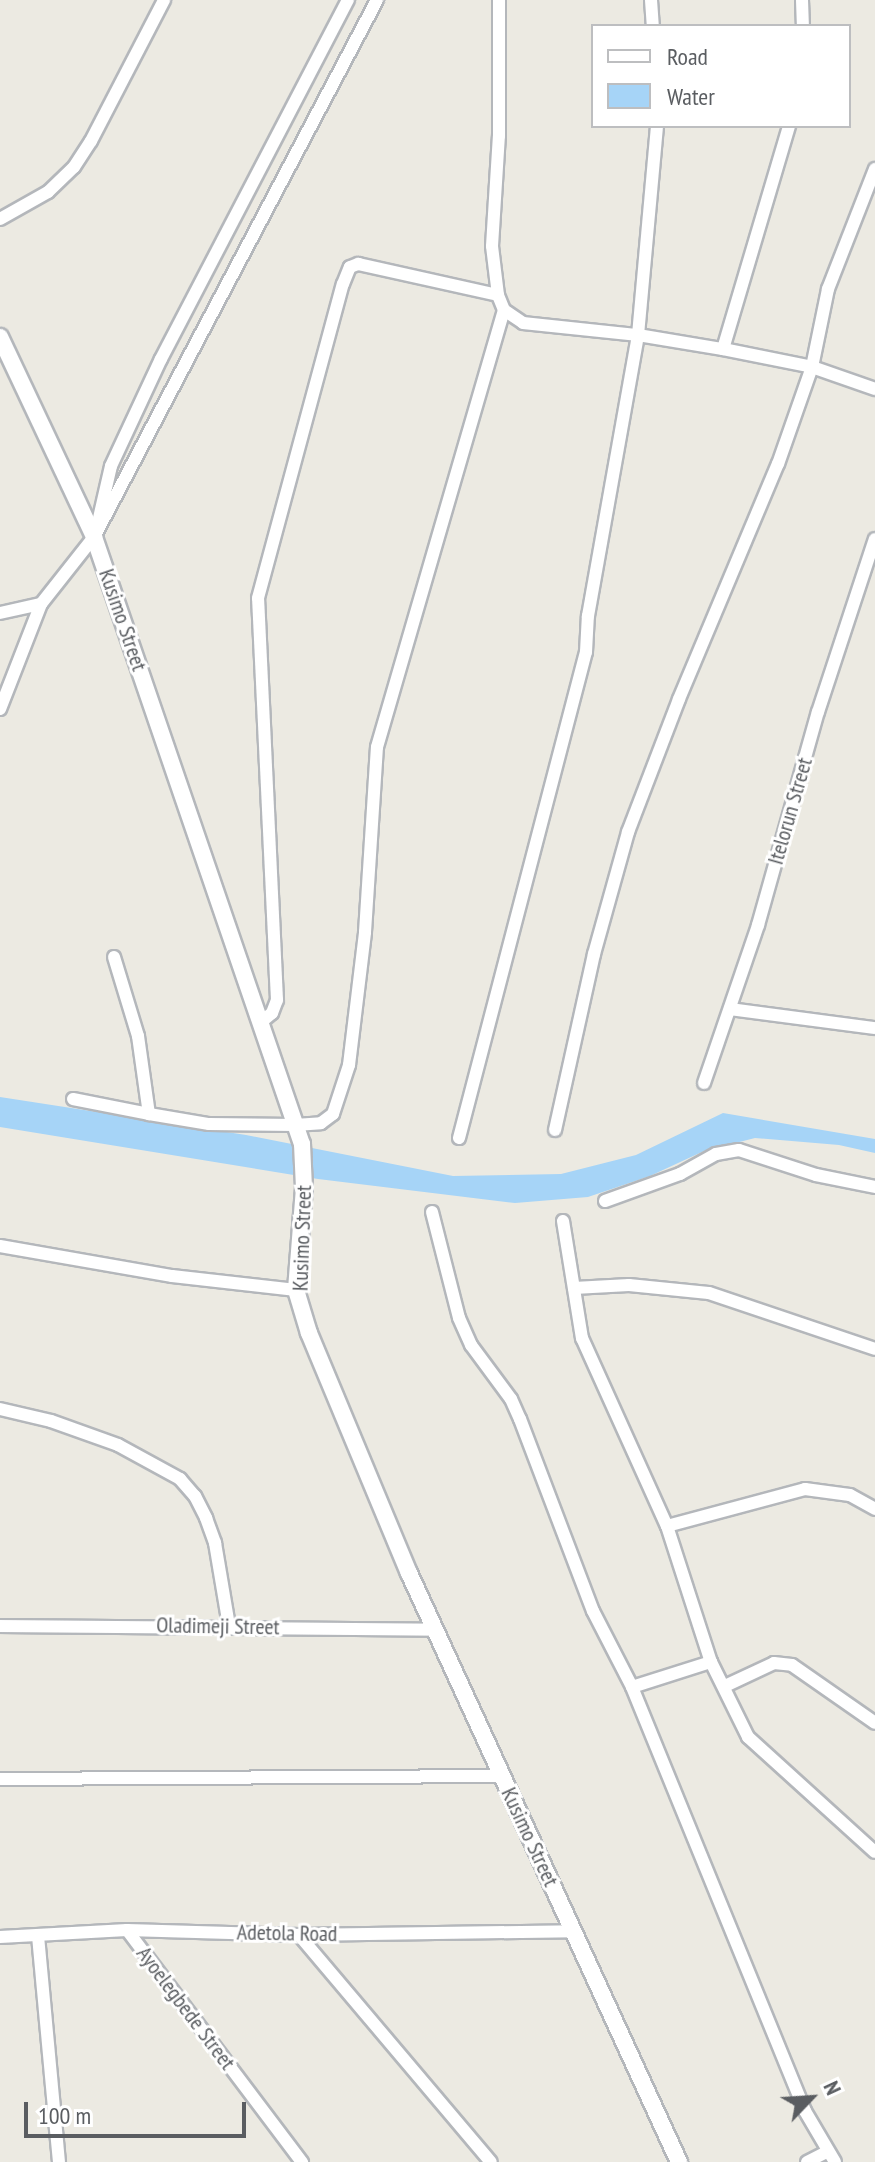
<!DOCTYPE html>
<style>
body{margin:0}
#map{position:relative;width:875px;height:2162px;overflow:hidden;background:#eceae2;font-family:"PT Sans Narrow",sans-serif}
div>[style]{position:absolute}
.water>*{inset:0;background:#a6d4f7}
.roads{filter:drop-shadow(2px 0 #b4b7bb) drop-shadow(-2px 0 #b4b7bb) drop-shadow(0 2px #b4b7bb) drop-shadow(0 -2px #b4b7bb)}
.minor>*{height:12px;margin:-6px;padding:0 6px;transform-origin:6px;border-radius:6px;background:#fff}
.tertiary>*{height:16px;margin:-8px;padding:0 8px;transform-origin:8px;border-radius:8px;background:#fff}
span{translate:-50% -50%;white-space:nowrap;text-align:center;line-height:1.15;-webkit-text-stroke:6px #fff;paint-order:stroke}
.street-label{font-size:22px;color:#5a5d61}
.legend{position:absolute;left:591px;top:24px;width:260px;height:104px;box-sizing:border-box;background:#fff;border:2px solid #bdbec0;margin:0;padding:10px 14px;list-style:none;font-size:24px;color:#5a5d61}
.legend li{display:flex;align-items:center;gap:16px;height:40px}
.legend b{width:40px;border:2px solid #bdbec0}
.north{position:absolute;left:771px;top:2058px;width:80px;height:80px;-webkit-text-stroke:6px #fff;paint-order:stroke;rotate:65deg;font-size:22px;font-weight:700;line-height:32px;text-align:center;color:#5a5d61}
.north::after{content:'';display:block;margin:auto;width:28px;height:36px;background:#5a5d61;clip-path:polygon(50% 0,100% 100%,50% 72%,0 100%)}
.scale{position:absolute;left:24px;top:2102px;width:222px;height:36px;box-sizing:border-box;border:4px solid #5a5d61;border-top:0;padding-left:10px;font-size:24px;line-height:28px;white-space:nowrap;color:#5a5d61;-webkit-text-stroke:6px #fff;paint-order:stroke}
</style>
<div id="map">
<div class="water">
<i style="clip-path:polygon(0 1097px,246px 1135px,453px 1176px,561px 1174px,636px 1155px,723px 1113px,875px 1139px,875px 1153px,839px 1145px,755px 1138px,704px 1151px,650px 1176px,588px 1197px,515px 1203px,318px 1179px,0 1127px)"></i>
</div>
<div class="roads">
<div class="minor">
<i style="left:651px;top:0;width:26px;rotate:86deg"></i>
<i style="left:802px;top:0;width:26px;rotate:88deg"></i>
<i style="left:0;top:219px;width:55px;rotate:-29.4deg"></i>
<i style="left:48px;top:192px;width:36px;rotate:-44deg"></i>
<i style="left:74px;top:167px;width:31px;rotate:-57deg"></i>
<i style="left:91px;top:141px;width:159px;rotate:-62.6deg"></i>
<i style="left:504px;top:310px;width:23px;rotate:34deg"></i>
<i style="left:523px;top:323px;width:116px;rotate:6deg"></i>
<i style="left:638px;top:335px;width:86px;rotate:9.4deg"></i>
<i style="left:723px;top:349px;width:91px;rotate:11.4deg"></i>
<i style="left:812px;top:367px;width:67px;rotate:19.2deg"></i>
<i style="left:723px;top:349px;width:233px;rotate:-73.5deg"></i>
<i style="left:99px;top:518px;width:53px;rotate:-77deg"></i>
<i style="left:111px;top:466px;width:118px;rotate:-65deg"></i>
<i style="left:161px;top:359px;width:405px;rotate:-62.5deg"></i>
<i style="left:0;top:613px;width:42px;rotate:-12.4deg"></i>
<i style="left:0;top:709px;width:113px;rotate:-68.7deg"></i>
<i style="left:41px;top:604px;width:85px;rotate:-51.7deg"></i>
<i style="left:94px;top:537px;width:607px;rotate:-62.21deg"></i>
<i style="left:114px;top:957px;width:83px;rotate:73.1deg"></i>
<i style="left:138px;top:1036px;width:79px;rotate:82deg"></i>
<i style="left:149px;top:1114px;width:61px;rotate:9.5deg"></i>
<i style="left:209px;top:1124px;width:86px;rotate:0.7deg"></i>
<i style="left:295px;top:1125px;width:26px;rotate:-4deg"></i>
<i style="left:321px;top:1123px;width:15px;rotate:-37deg"></i>
<i style="left:333px;top:1114px;width:52px;rotate:-71.9deg"></i>
<i style="left:349px;top:1065px;width:134px;rotate:-83.1deg"></i>
<i style="left:365px;top:932px;width:185px;rotate:-86.3deg"></i>
<i style="left:377px;top:747px;width:455px;rotate:-73.8deg"></i>
<i style="left:504px;top:310px;width:16px;rotate:-112deg"></i>
<i style="left:498px;top:295px;width:49px;rotate:-97deg"></i>
<i style="left:492px;top:246px;width:110px;rotate:-86.4deg"></i>
<i style="left:499px;top:136px;width:136px;rotate:-90deg"></i>
<i style="left:730px;top:1009px;width:146px;rotate:7.5deg"></i>
<i style="left:261px;top:1022px;width:14px;rotate:-39deg"></i>
<i style="left:272px;top:1013px;width:14px;rotate:-69deg"></i>
<i style="left:277px;top:1000px;width:402px;rotate:-92.7deg"></i>
<i style="left:258px;top:598px;width:325px;rotate:-74.9deg"></i>
<i style="left:343px;top:284px;width:18px;rotate:-68deg"></i>
<i style="left:350px;top:267px;width:9px;rotate:-21deg"></i>
<i style="left:358px;top:264px;width:143px;rotate:12.5deg"></i>
<i style="left:704px;top:1083px;width:167px;rotate:-71.1deg"></i>
<i style="left:758px;top:925px;width:221px;rotate:-74.3deg"></i>
<i style="left:818px;top:712px;width:182px;rotate:-71.8deg"></i>
<i style="left:73px;top:1099px;width:77px;rotate:11.2deg"></i>
<i style="left:555px;top:1130px;width:180px;rotate:-77.5deg"></i>
<i style="left:594px;top:954px;width:127px;rotate:-74.4deg"></i>
<i style="left:628px;top:832px;width:142px;rotate:-69deg"></i>
<i style="left:679px;top:699px;width:255px;rotate:-67.2deg"></i>
<i style="left:778px;top:464px;width:103px;rotate:-70.7deg"></i>
<i style="left:812px;top:367px;width:80px;rotate:-78.4deg"></i>
<i style="left:828px;top:289px;width:129px;rotate:-68.6deg"></i>
<i style="left:459px;top:1138px;width:502px;rotate:-75.36deg"></i>
<i style="left:586px;top:652px;width:36px;rotate:-87deg"></i>
<i style="left:588px;top:616px;width:285px;rotate:-79.9deg"></i>
<i style="left:638px;top:335px;width:210px;rotate:-84.8deg"></i>
<i style="left:605px;top:1201px;width:80px;rotate:-19.8deg"></i>
<i style="left:680px;top:1174px;width:41px;rotate:-29.1deg"></i>
<i style="left:716px;top:1154px;width:23px;rotate:-10deg"></i>
<i style="left:739px;top:1150px;width:81px;rotate:18deg"></i>
<i style="left:816px;top:1175px;width:60px;rotate:11.5deg"></i>
<i style="left:432px;top:1212px;width:109px;rotate:75.7deg"></i>
<i style="left:459px;top:1318px;width:30px;rotate:66deg"></i>
<i style="left:471px;top:1345px;width:67px;rotate:53.5deg"></i>
<i style="left:511px;top:1399px;width:22px;rotate:66deg"></i>
<i style="left:520px;top:1419px;width:205px;rotate:69.2deg"></i>
<i style="left:593px;top:1611px;width:85px;rotate:62.8deg"></i>
<i style="left:632px;top:1687px;width:458px;rotate:67.8deg"></i>
<i style="left:805px;top:2111px;width:59px;rotate:59.5deg"></i>
<i style="left:563px;top:1221px;width:119px;rotate:80.8deg"></i>
<i style="left:582px;top:1338px;width:206px;rotate:65.7deg"></i>
<i style="left:667px;top:1526px;width:143px;rotate:72.1deg"></i>
<i style="left:711px;top:1662px;width:84px;rotate:63.7deg"></i>
<i style="left:748px;top:1737px;width:171px;rotate:42.2deg"></i>
<i style="left:0;top:1246px;width:175px;rotate:9.9deg"></i>
<i style="left:172px;top:1276px;width:125px;rotate:6.4deg"></i>
<i style="left:574px;top:1288px;width:55px;rotate:-3.1deg"></i>
<i style="left:629px;top:1285px;width:80px;rotate:5.7deg"></i>
<i style="left:709px;top:1293px;width:175px;rotate:18.6deg"></i>
<i style="left:0;top:1409px;width:52px;rotate:13.2deg"></i>
<i style="left:51px;top:1421px;width:71px;rotate:19.7deg"></i>
<i style="left:118px;top:1445px;width:71px;rotate:28.7deg"></i>
<i style="left:180px;top:1479px;width:23px;rotate:49deg"></i>
<i style="left:195px;top:1496px;width:25px;rotate:63deg"></i>
<i style="left:206px;top:1518px;width:27px;rotate:70deg"></i>
<i style="left:215px;top:1543px;width:84px;rotate:80.4deg"></i>
<i style="left:667px;top:1526px;width:143px;rotate:-15deg"></i>
<i style="left:805px;top:1489px;width:45px;rotate:7.6deg"></i>
<i style="left:850px;top:1495px;width:29px;rotate:29deg"></i>
<i style="left:0;top:1626px;width:436px;rotate:0.5deg"></i>
<i style="left:725px;top:1686px;width:54px;rotate:-25.1deg"></i>
<i style="left:774px;top:1663px;width:18px;rotate:6deg"></i>
<i style="left:792px;top:1665px;width:101px;rotate:34.9deg"></i>
<i style="left:632px;top:1687px;width:83px;rotate:-17.6deg"></i>
<i style="left:0;top:1779px;width:501px;rotate:-0.34deg"></i>
<i style="left:127px;top:1930px;width:291px;rotate:53deg"></i>
<i style="left:299px;top:1935px;width:297px;rotate:49.8deg"></i>
<i style="left:38px;top:1936px;width:227px;rotate:84.7deg"></i>
<i style="left:0;top:1937px;width:127px;rotate:-3.2deg"></i>
<i style="left:127px;top:1930px;width:172px;rotate:1.7deg"></i>
<i style="left:299px;top:1935px;width:276px;rotate:-0.8deg"></i>
<i style="left:807px;top:2162px;width:22px;rotate:-27deg"></i>
</div>
<div class="tertiary">
<i style="left:0;top:337px;width:221px;rotate:64.8deg"></i>
<i style="left:94px;top:537px;width:642px;rotate:71.09deg"></i>
<i style="left:302px;top:1144px;width:44px;rotate:87.4deg"></i>
<i style="left:304px;top:1188px;width:102px;rotate:94.5deg"></i>
<i style="left:296px;top:1290px;width:45px;rotate:73.2deg"></i>
<i style="left:309px;top:1333px;width:260px;rotate:67.4deg"></i>
<i style="left:409px;top:1573px;width:648px;rotate:65.37deg"></i>
</div>
</div>
<div class="street-label">
<span style="left:123px;top:620px;rotate:71deg">Kusimo Street</span>
<span style="left:790px;top:811px;rotate:-74deg">Itelorun Street</span>
<span style="left:302px;top:1238px;rotate:-88deg">Kusimo Street</span>
<span style="left:218px;top:1626px;rotate:1deg">Oladimeji Street</span>
<span style="left:530px;top:1837px;rotate:65deg">Kusimo Street</span>
<span style="left:287px;top:1933px;rotate:1deg">Adetola Road</span>
<span style="left:186px;top:2008px;rotate:53deg">Ayoelegbede Street</span>
</div>
<ul class="legend">
<li><b style="height:10px;background:#fff"></b>Road</li>
<li><b style="height:22px;background:#a6d4f7"></b>Water</li>
</ul>
<div class="north">N</div>
<div class="scale">100 m</div>
</div>
